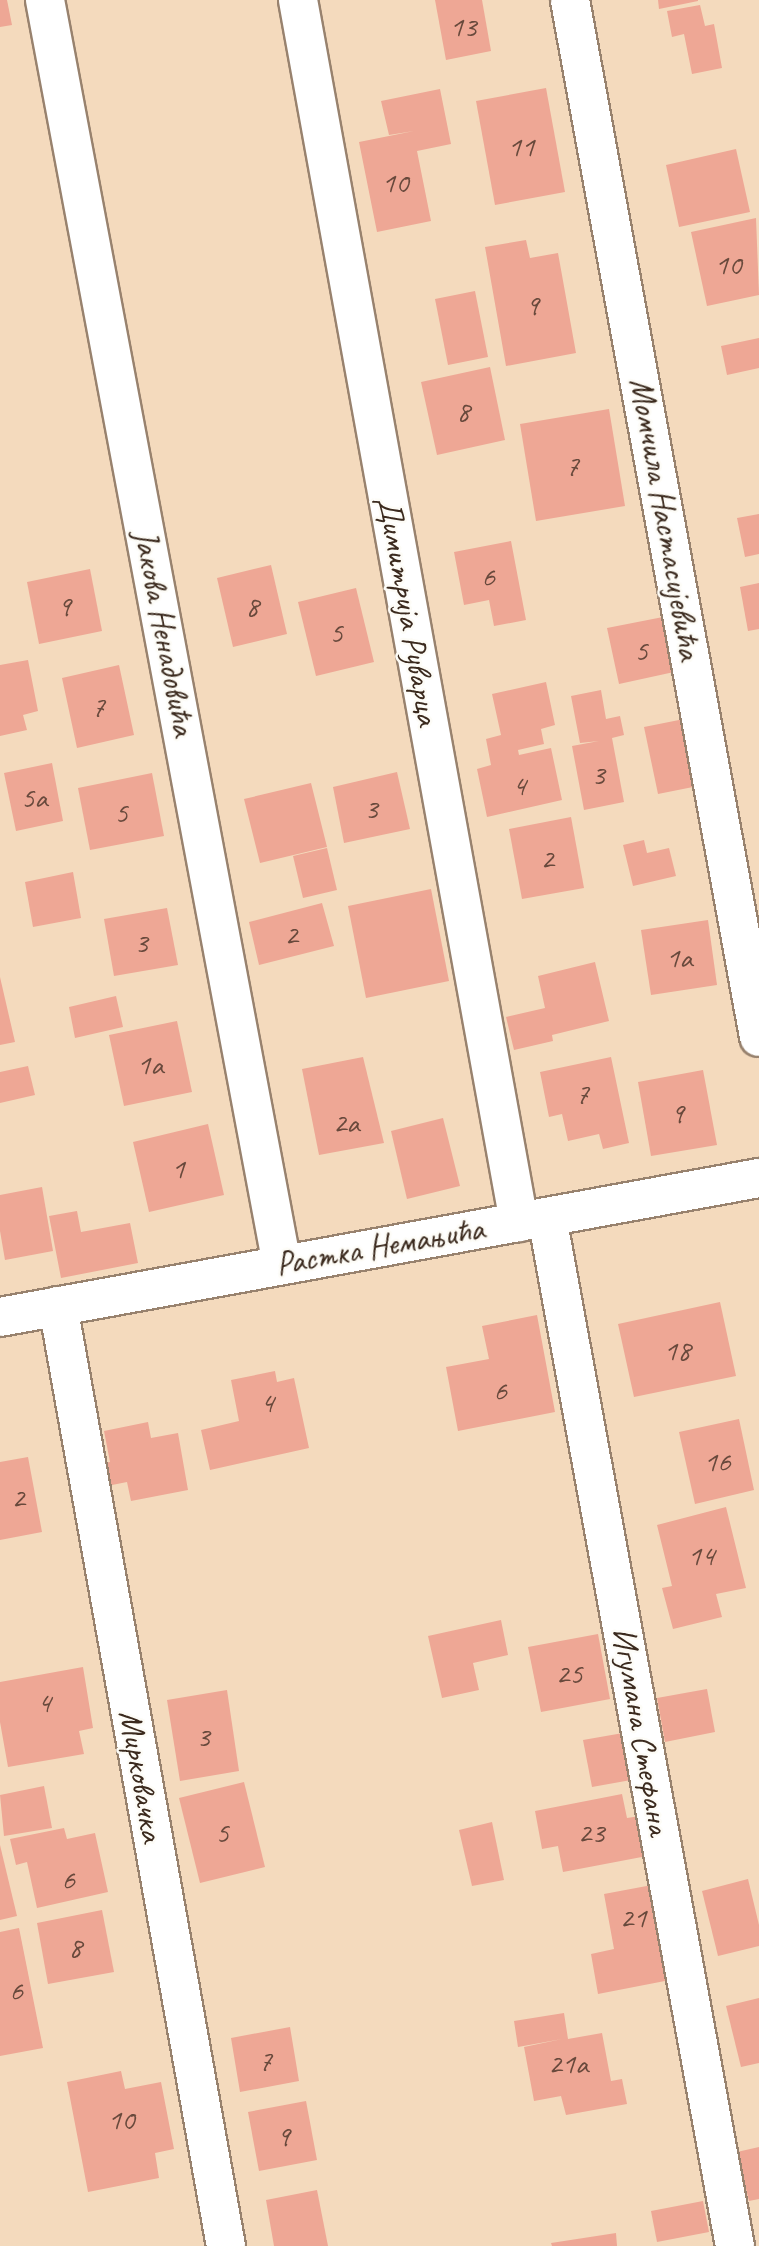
<!DOCTYPE html>
<meta charset="utf-8">
<style>
body{margin:0}
#map{position:relative;width:759px;height:2246px;overflow:hidden;background:#f4dabd;font-family:Caveat,sans-serif}
div>[style]{position:absolute}
.building>*{inset:0;background:#eea795}
.roads{filter:drop-shadow(2px 0 #98826e) drop-shadow(-2px 0 #98826e) drop-shadow(0 2px #98826e) drop-shadow(0 -2px #98826e)}
.street>*{height:38px;margin:-19px;padding:0 19px;transform-origin:19px;border-radius:19px;background:#fff}
span{translate:-50% -50%;white-space:nowrap;text-align:center;line-height:1.15;-webkit-text-stroke:5px #fdfcf7;paint-order:stroke}
.number-label{font-size:30px;color:#68493c}
.number-label span{-webkit-text-stroke-width:0}
.street-label{font-size:33px;color:#3b2a1e}
</style>
<div id="map">
<div class="building">
<i style="clip-path:polygon(0 0,7px 0,12px 25px,0 27px)"></i>
<i style="clip-path:polygon(435px 0,482px 0,491px 51px,446px 60px)"></i>
<i style="clip-path:polygon(658px 0,698px 0,698px 1px,659px 9px)"></i>
<i style="clip-path:polygon(700px 5px,705px 26px,714px 24px,722px 68px,692px 74px,684px 34px,672px 37px,667px 11px)"></i>
<i style="clip-path:polygon(546px 88px,565px 192px,495px 205px,476px 101px)"></i>
<i style="clip-path:polygon(440px 89px,451px 144px,417px 151px,431px 221px,377px 232px,359px 142px,414px 131px,389px 135px,381px 101px)"></i>
<i style="clip-path:polygon(736px 149px,750px 212px,679px 227px,666px 165px)"></i>
<i style="clip-path:polygon(756px 218px,759px 295px,707px 306px,691px 232px)"></i>
<i style="clip-path:polygon(526px 240px,530px 258px,558px 253px,576px 353px,506px 366px,485px 247px)"></i>
<i style="clip-path:polygon(475px 291px,488px 357px,448px 365px,435px 299px)"></i>
<i style="clip-path:polygon(759px 338px,759px 368px,727px 375px,721px 346px)"></i>
<i style="clip-path:polygon(490px 367px,505px 440px,437px 455px,421px 382px)"></i>
<i style="clip-path:polygon(609px 409px,625px 506px,536px 521px,520px 424px)"></i>
<i style="clip-path:polygon(759px 514px,759px 554px,745px 557px,737px 518px)"></i>
<i style="clip-path:polygon(511px 541px,526px 620px,494px 626px,489px 600px,464px 605px,454px 552px)"></i>
<i style="clip-path:polygon(271px 565px,287px 634px,233px 647px,217px 578px)"></i>
<i style="clip-path:polygon(90px 569px,102px 631px,39px 644px,27px 582px)"></i>
<i style="clip-path:polygon(759px 583px,759px 629px,748px 631px,740px 587px)"></i>
<i style="clip-path:polygon(356px 588px,374px 662px,316px 676px,298px 602px)"></i>
<i style="clip-path:polygon(663px 617px,674px 672px,619px 684px,607px 628px)"></i>
<i style="clip-path:polygon(28px 660px,38px 711px,23px 715px,27px 730px,0 736px,0 665px)"></i>
<i style="clip-path:polygon(119px 665px,134px 735px,77px 748px,62px 678px)"></i>
<i style="clip-path:polygon(546px 682px,555px 725px,541px 729px,544px 744px,518px 750px,519px 755px,551px 748px,562px 800px,487px 817px,477px 769px,491px 765px,486px 739px,501px 735px,492px 694px)"></i>
<i style="clip-path:polygon(601px 690px,606px 719px,620px 716px,624px 735px,612px 738px,624px 802px,584px 810px,572px 746px,599px 741px,580px 743px,571px 696px)"></i>
<i style="clip-path:polygon(689px 718px,703px 785px,658px 794px,644px 727px)"></i>
<i style="clip-path:polygon(52px 763px,63px 821px,16px 831px,4px 773px)"></i>
<i style="clip-path:polygon(397px 772px,410px 829px,344px 843px,333px 787px)"></i>
<i style="clip-path:polygon(152px 773px,164px 836px,90px 850px,78px 788px)"></i>
<i style="clip-path:polygon(311px 783px,327px 847px,260px 863px,244px 799px)"></i>
<i style="clip-path:polygon(571px 817px,584px 888px,522px 899px,509px 829px)"></i>
<i style="clip-path:polygon(644px 840px,647px 853px,669px 848px,676px 876px,633px 886px,623px 845px)"></i>
<i style="clip-path:polygon(327px 848px,337px 890px,303px 898px,293px 856px)"></i>
<i style="clip-path:polygon(73px 872px,81px 918px,33px 927px,25px 882px)"></i>
<i style="clip-path:polygon(431px 889px,449px 981px,366px 998px,348px 906px)"></i>
<i style="clip-path:polygon(322px 903px,334px 946px,259px 965px,249px 922px)"></i>
<i style="clip-path:polygon(167px 908px,178px 965px,114px 976px,104px 919px)"></i>
<i style="clip-path:polygon(708px 920px,717px 985px,651px 995px,641px 930px)"></i>
<i style="clip-path:polygon(595px 962px,609px 1021px,552px 1035px,553px 1041px,514px 1050px,506px 1017px,545px 1008px,538px 976px)"></i>
<i style="clip-path:polygon(0 977px,15px 1042px,0 1045px)"></i>
<i style="clip-path:polygon(116px 996px,123px 1027px,75px 1038px,69px 1007px)"></i>
<i style="clip-path:polygon(177px 1021px,192px 1092px,124px 1106px,109px 1035px)"></i>
<i style="clip-path:polygon(363px 1057px,384px 1143px,319px 1155px,302px 1069px)"></i>
<i style="clip-path:polygon(611px 1057px,629px 1143px,603px 1149px,599px 1134px,568px 1141px,562px 1114px,549px 1117px,540px 1072px)"></i>
<i style="clip-path:polygon(28px 1066px,35px 1095px,0 1103px,0 1072px)"></i>
<i style="clip-path:polygon(703px 1070px,717px 1145px,651px 1156px,638px 1082px)"></i>
<i style="clip-path:polygon(443px 1118px,460px 1186px,407px 1199px,391px 1131px)"></i>
<i style="clip-path:polygon(208px 1124px,224px 1195px,149px 1212px,133px 1142px)"></i>
<i style="clip-path:polygon(42px 1187px,53px 1251px,5px 1260px,0 1231px,0 1195px)"></i>
<i style="clip-path:polygon(77px 1211px,81px 1232px,130px 1223px,138px 1263px,61px 1278px,49px 1216px)"></i>
<i style="clip-path:polygon(720px 1302px,736px 1376px,634px 1397px,618px 1324px)"></i>
<i style="clip-path:polygon(537px 1315px,555px 1412px,458px 1431px,446px 1367px,489px 1359px,482px 1326px)"></i>
<i style="clip-path:polygon(275px 1371px,277px 1382px,294px 1378px,309px 1448px,210px 1470px,201px 1430px,239px 1421px,231px 1380px)"></i>
<i style="clip-path:polygon(739px 1419px,754px 1490px,695px 1504px,679px 1432px)"></i>
<i style="clip-path:polygon(148px 1422px,151px 1438px,178px 1433px,188px 1490px,131px 1501px,127px 1482px,107px 1486px,103px 1463px,110px 1462px,104px 1431px)"></i>
<i style="clip-path:polygon(28px 1457px,42px 1532px,0 1540px,0 1462px)"></i>
<i style="clip-path:polygon(726px 1507px,746px 1588px,716px 1594px,722px 1617px,673px 1629px,662px 1588px,672px 1586px,657px 1525px)"></i>
<i style="clip-path:polygon(501px 1620px,508px 1655px,473px 1663px,479px 1690px,442px 1698px,428px 1636px)"></i>
<i style="clip-path:polygon(598px 1634px,610px 1699px,541px 1712px,528px 1647px)"></i>
<i style="clip-path:polygon(83px 1667px,93px 1728px,79px 1731px,84px 1754px,8px 1767px,0 1722px,0 1682px)"></i>
<i style="clip-path:polygon(707px 1689px,715px 1732px,665px 1742px,657px 1698px)"></i>
<i style="clip-path:polygon(227px 1690px,239px 1771px,180px 1781px,167px 1700px)"></i>
<i style="clip-path:polygon(623px 1733px,631px 1780px,592px 1787px,583px 1740px)"></i>
<i style="clip-path:polygon(244px 1782px,265px 1867px,200px 1883px,179px 1798px)"></i>
<i style="clip-path:polygon(44px 1786px,52px 1828px,4px 1836px,0 1795px)"></i>
<i style="clip-path:polygon(622px 1794px,627px 1818px,640px 1816px,647px 1856px,563px 1872px,558px 1846px,542px 1849px,535px 1811px)"></i>
<i style="clip-path:polygon(492px 1822px,504px 1880px,472px 1886px,459px 1830px)"></i>
<i style="clip-path:polygon(64px 1828px,67px 1839px,95px 1833px,108px 1892px,37px 1908px,27px 1862px,16px 1865px,10px 1839px)"></i>
<i style="clip-path:polygon(0 1845px,17px 1916px,0 1920px)"></i>
<i style="clip-path:polygon(748px 1879px,759px 1925px,759px 1946px,718px 1956px,702px 1891px)"></i>
<i style="clip-path:polygon(652px 1885px,670px 1980px,598px 1994px,591px 1954px,614px 1949px,604px 1894px)"></i>
<i style="clip-path:polygon(102px 1910px,114px 1972px,48px 1984px,37px 1923px)"></i>
<i style="clip-path:polygon(19px 1928px,43px 2048px,0 2056px,0 1932px)"></i>
<i style="clip-path:polygon(759px 1998px,759px 2063px,741px 2067px,726px 2006px)"></i>
<i style="clip-path:polygon(564px 2013px,568px 2039px,602px 2033px,611px 2081px,622px 2079px,627px 2104px,566px 2115px,561px 2096px,534px 2101px,524px 2047px,562px 2039px,518px 2047px,514px 2021px)"></i>
<i style="clip-path:polygon(290px 2027px,299px 2081px,240px 2092px,231px 2038px)"></i>
<i style="clip-path:polygon(121px 2071px,125px 2089px,161px 2082px,174px 2149px,155px 2153px,159px 2178px,88px 2192px,67px 2082px)"></i>
<i style="clip-path:polygon(306px 2101px,317px 2160px,259px 2171px,248px 2112px)"></i>
<i style="clip-path:polygon(759px 2147px,759px 2199px,749px 2201px,737px 2152px)"></i>
<i style="clip-path:polygon(317px 2190px,328px 2246px,274px 2246px,266px 2200px)"></i>
<i style="clip-path:polygon(703px 2201px,709px 2232px,657px 2242px,651px 2211px)"></i>
<i style="clip-path:polygon(616px 2233px,617px 2246px,552px 2246px,551px 2243px)"></i>
</div>
<div class="roads">
<div class="street">
<i style="left:45px;top:0;width:1287px;rotate:79.39deg"></i>
<i style="left:298px;top:0;width:1242px;rotate:79.75deg"></i>
<i style="left:570px;top:0;width:1054px;rotate:79.67deg"></i>
<i style="left:547px;top:1217px;width:1046px;rotate:79.65deg"></i>
<i style="left:58px;top:1306px;width:955px;rotate:79.87deg"></i>
<i style="left:0;top:1317px;width:772px;rotate:-10.38deg"></i>
</div>
</div>
<div class="number-label">
<span style="left:463px;top:26px">13</span>
<span style="left:521px;top:146px">11</span>
<span style="left:395px;top:182px">10</span>
<span style="left:728px;top:264px">10</span>
<span style="left:532px;top:305px">9</span>
<span style="left:463px;top:411px">8</span>
<span style="left:572px;top:465px">7</span>
<span style="left:488px;top:576px">6</span>
<span style="left:64px;top:606px">9</span>
<span style="left:252px;top:606px">8</span>
<span style="left:336px;top:632px">5</span>
<span style="left:641px;top:650px">5</span>
<span style="left:98px;top:706px">7</span>
<span style="left:598px;top:774px">3</span>
<span style="left:519px;top:785px">4</span>
<span style="left:34px;top:797px">5a</span>
<span style="left:371px;top:808px">3</span>
<span style="left:121px;top:812px">5</span>
<span style="left:547px;top:858px">2</span>
<span style="left:291px;top:934px">2</span>
<span style="left:141px;top:942px">3</span>
<span style="left:679px;top:957px">1a</span>
<span style="left:150px;top:1064px">1a</span>
<span style="left:582px;top:1093px">7</span>
<span style="left:677px;top:1113px">9</span>
<span style="left:346px;top:1122px">2a</span>
<span style="left:178px;top:1168px">1</span>
<span style="left:677px;top:1350px">18</span>
<span style="left:500px;top:1390px">6</span>
<span style="left:267px;top:1402px">4</span>
<span style="left:717px;top:1461px">16</span>
<span style="left:18px;top:1497px">2</span>
<span style="left:701px;top:1555px">14</span>
<span style="left:569px;top:1673px">25</span>
<span style="left:44px;top:1702px">4</span>
<span style="left:203px;top:1736px">3</span>
<span style="left:222px;top:1832px">5</span>
<span style="left:591px;top:1832px">23</span>
<span style="left:68px;top:1879px">6</span>
<span style="left:633px;top:1917px">21</span>
<span style="left:75px;top:1947px">8</span>
<span style="left:16px;top:1990px">6</span>
<span style="left:265px;top:2060px">7</span>
<span style="left:568px;top:2063px">21a</span>
<span style="left:121px;top:2119px">10</span>
<span style="left:283px;top:2136px">9</span>
</div>
<div class="street-label">
<span style="left:665px;top:519px;rotate:80deg">Момчила Настасијевића</span>
<span style="left:408px;top:611px;rotate:80deg">Димитрија Руварца</span>
<span style="left:164px;top:633px;rotate:79deg">Јакова Ненадовића</span>
<span style="left:380px;top:1247px;rotate:-10deg">Растка Немањића</span>
<span style="left:641px;top:1731px;rotate:80deg">Игумана Стефана</span>
<span style="left:141px;top:1776px;rotate:80deg">Мирковачка</span>
</div>
</div>
